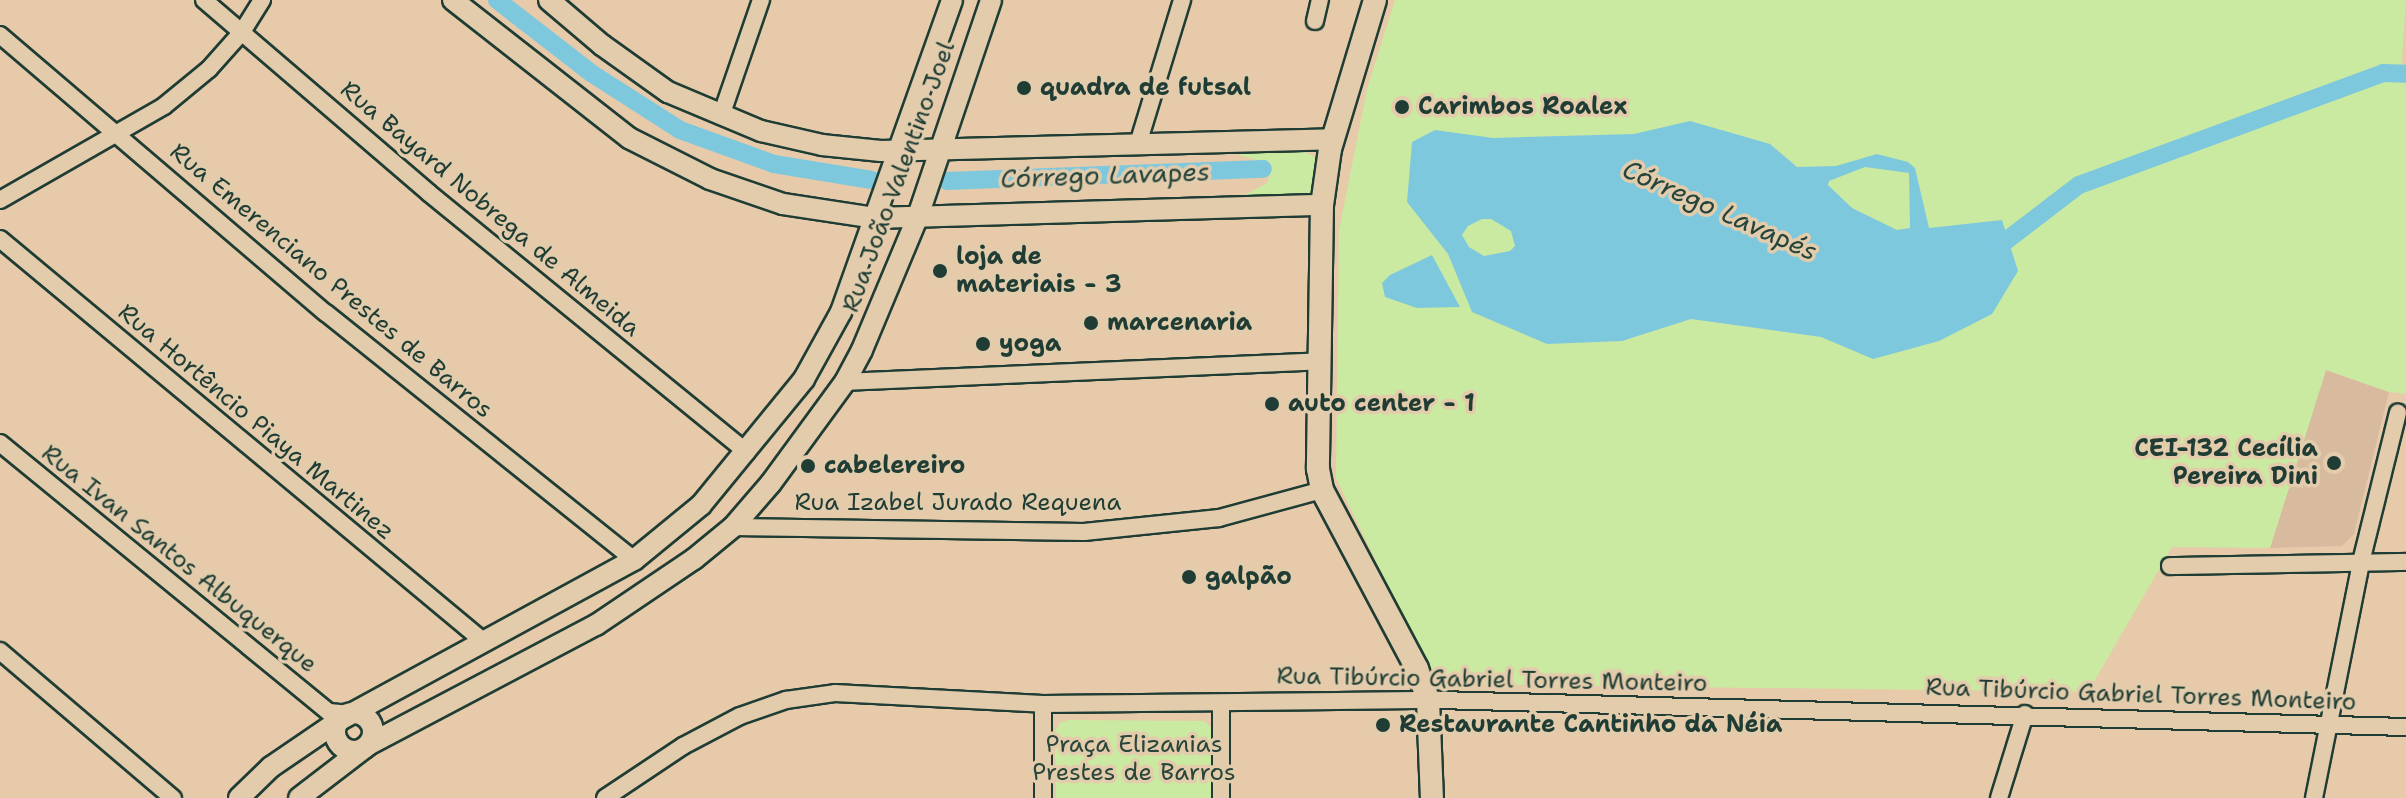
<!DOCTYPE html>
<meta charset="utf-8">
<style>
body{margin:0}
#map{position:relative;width:2406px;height:798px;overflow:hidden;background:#e6caaa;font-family:"Shantell Sans",sans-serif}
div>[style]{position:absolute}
.built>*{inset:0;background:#d8bb9f}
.green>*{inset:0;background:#cbeaa1}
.water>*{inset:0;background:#7ec8de}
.canal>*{height:18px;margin:-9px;padding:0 9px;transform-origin:9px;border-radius:9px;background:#7ec8de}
.roads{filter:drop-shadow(2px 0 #1f3d34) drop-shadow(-2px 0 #1f3d34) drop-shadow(0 2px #1f3d34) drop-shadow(0 -2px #1f3d34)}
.minor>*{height:16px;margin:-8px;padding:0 8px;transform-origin:8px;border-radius:8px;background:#e3ccac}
.tertiary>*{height:20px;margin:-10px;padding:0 10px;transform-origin:10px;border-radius:10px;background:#e3ccac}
.tertiary>.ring{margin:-10px;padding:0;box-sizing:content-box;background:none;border:20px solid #e3ccac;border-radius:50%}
.secondary>*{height:22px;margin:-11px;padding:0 11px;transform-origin:11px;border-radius:11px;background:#e3ccac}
.dots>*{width:22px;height:22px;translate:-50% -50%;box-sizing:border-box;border:4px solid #e3ccac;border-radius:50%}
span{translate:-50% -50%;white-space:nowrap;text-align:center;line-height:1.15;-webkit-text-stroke:7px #e3ccac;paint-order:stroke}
.poi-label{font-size:24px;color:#1f3d34;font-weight:700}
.left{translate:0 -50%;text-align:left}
.right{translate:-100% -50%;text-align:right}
.street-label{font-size:24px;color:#1f3d34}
.park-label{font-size:24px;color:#284639}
.water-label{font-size:26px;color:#24443c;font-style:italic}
</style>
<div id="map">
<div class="built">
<i style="clip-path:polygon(2326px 370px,2389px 392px,2354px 534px,2342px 546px,2270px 548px)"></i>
</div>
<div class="green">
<i style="clip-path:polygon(1395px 0,2406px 0,2401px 72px,2406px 74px,2406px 394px,2389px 392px,2326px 370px,2270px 548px,2172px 547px,2088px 692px,1451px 684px,1438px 680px,1429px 672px,1336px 478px,1339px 230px,1367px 89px)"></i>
<i style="clip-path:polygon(1295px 149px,1314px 156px,1321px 170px,1319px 183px,1311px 194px,1286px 201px,1237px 199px,1267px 183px,1271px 170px,1259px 161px,1237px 154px)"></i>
<i style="clip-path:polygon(1068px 720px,1205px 721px,1214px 731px,1213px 798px,1056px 798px,1055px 731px,1060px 723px)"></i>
</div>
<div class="water">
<i style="clip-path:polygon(evenodd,1690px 121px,1770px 144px,1797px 167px,1836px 166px,1877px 154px,1908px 162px,1915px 168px,1929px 228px,2002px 220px,2018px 271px,1992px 314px,1939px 341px,1873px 359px,1821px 337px,1691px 319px,1622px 341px,1547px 344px,1472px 312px,1448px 254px,1407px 202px,1412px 142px,1435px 130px,1493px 138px,1634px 134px,1690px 121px,1865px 167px,1909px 173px,1910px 228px,1897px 230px,1852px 208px,1828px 185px,1829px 181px,1865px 167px,1690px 121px,1482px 219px,1491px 219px,1511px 231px,1515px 246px,1510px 251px,1484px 256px,1469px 247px,1462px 235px,1468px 226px,1482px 219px)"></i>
<i style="clip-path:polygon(1432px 255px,1460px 307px,1417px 308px,1385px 297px,1382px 283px,1390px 275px)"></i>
</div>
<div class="canal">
<i style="left:497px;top:0;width:119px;rotate:37.8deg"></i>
<i style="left:591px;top:73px;width:106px;rotate:32.6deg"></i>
<i style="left:680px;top:130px;width:100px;rotate:19.9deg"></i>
<i style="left:774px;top:164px;width:99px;rotate:9.3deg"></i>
<i style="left:947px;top:181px;width:316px;rotate:-2.2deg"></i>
<i style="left:1990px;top:253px;width:112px;rotate:-37.4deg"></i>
<i style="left:2079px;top:185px;width:324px;rotate:-20.2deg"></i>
<i style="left:2383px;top:73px;width:23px;rotate:2deg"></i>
</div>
<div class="roads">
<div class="minor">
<i style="left:204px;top:0;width:296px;rotate:40.6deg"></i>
<i style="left:429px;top:193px;width:410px;rotate:39.2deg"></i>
<i style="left:1315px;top:21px;width:22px;rotate:-77deg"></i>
<i style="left:0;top:35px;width:428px;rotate:40.5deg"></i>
<i style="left:326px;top:313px;width:395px;rotate:38.7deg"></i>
<i style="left:721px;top:116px;width:123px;rotate:-71deg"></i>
<i style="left:1138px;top:144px;width:151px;rotate:-73deg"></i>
<i style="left:0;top:200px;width:189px;rotate:-29.8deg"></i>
<i style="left:164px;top:106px;width:58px;rotate:-39.4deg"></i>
<i style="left:209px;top:69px;width:50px;rotate:-48.3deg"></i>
<i style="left:242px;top:32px;width:38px;rotate:-58deg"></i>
<i style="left:0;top:239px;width:628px;rotate:39.77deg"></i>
<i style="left:845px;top:382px;width:474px;rotate:-2.5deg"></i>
<i style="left:0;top:443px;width:425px;rotate:39.3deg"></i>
<i style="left:329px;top:712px;width:25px;rotate:5deg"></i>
<i style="left:733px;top:527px;width:351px;rotate:0.8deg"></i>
<i style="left:1084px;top:532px;width:136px;rotate:-5.9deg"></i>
<i style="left:1219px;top:518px;width:107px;rotate:-15.2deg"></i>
<i style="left:2170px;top:566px;width:236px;rotate:-1deg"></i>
<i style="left:0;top:651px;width:227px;rotate:40.4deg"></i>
<i style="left:1043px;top:704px;width:94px;rotate:90deg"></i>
<i style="left:605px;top:798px;width:94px;rotate:-33.7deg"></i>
<i style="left:683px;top:746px;width:64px;rotate:-27.8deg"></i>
<i style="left:740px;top:716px;width:49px;rotate:-19.2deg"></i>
<i style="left:786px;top:700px;width:49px;rotate:-8.1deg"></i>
<i style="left:835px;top:693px;width:208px;rotate:3deg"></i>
<i style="left:1043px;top:704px;width:396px;rotate:-0.6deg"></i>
<i style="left:1439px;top:700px;width:967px;rotate:1.6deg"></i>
<i style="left:1221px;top:798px;width:95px;rotate:-90deg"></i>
<i style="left:1999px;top:798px;width:88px;rotate:-72.8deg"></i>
<i style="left:2314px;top:798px;width:241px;rotate:-78.7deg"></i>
<i style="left:2361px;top:562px;width:154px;rotate:-76.1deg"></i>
</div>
<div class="tertiary">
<i style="left:453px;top:0;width:224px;rotate:38.1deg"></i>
<i style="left:629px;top:138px;width:91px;rotate:26.8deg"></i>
<i style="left:710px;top:179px;width:77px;rotate:18.9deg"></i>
<i style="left:783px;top:204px;width:94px;rotate:8.6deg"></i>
<i style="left:876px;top:218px;width:446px;rotate:-1.7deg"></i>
<i style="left:549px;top:0;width:70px;rotate:40.3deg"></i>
<i style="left:602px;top:45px;width:81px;rotate:35.5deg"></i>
<i style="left:668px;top:92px;width:101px;rotate:22.8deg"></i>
<i style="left:761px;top:131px;width:63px;rotate:12.9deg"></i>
<i style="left:822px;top:145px;width:59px;rotate:5.8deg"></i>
<i style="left:881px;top:151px;width:452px;rotate:-1.5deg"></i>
<i class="ring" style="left:335px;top:713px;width:18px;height:18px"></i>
<i style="left:239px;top:798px;width:45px;rotate:-44.1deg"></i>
<i style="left:271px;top:767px;width:83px;rotate:-34.3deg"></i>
<i style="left:340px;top:720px;width:335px;rotate:-28.6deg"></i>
<i style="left:634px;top:560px;width:87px;rotate:-39.4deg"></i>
<i style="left:701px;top:505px;width:163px;rotate:-50.7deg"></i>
<i style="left:804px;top:379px;width:77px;rotate:-61.1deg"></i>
<i style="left:841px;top:312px;width:331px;rotate:-70.4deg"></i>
<i style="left:299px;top:798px;width:87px;rotate:-37.5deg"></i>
<i style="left:368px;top:745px;width:258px;rotate:-27.8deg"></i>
<i style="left:596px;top:625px;width:118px;rotate:-34deg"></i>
<i style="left:694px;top:559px;width:50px;rotate:-39.4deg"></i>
<i style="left:733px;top:527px;width:58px;rotate:-49.2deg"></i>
<i style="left:771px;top:483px;width:125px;rotate:-53.8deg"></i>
<i style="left:845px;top:382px;width:36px;rotate:-62deg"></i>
<i style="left:862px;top:350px;width:145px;rotate:-67.3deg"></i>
<i style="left:918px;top:216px;width:228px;rotate:-71.3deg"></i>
</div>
<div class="secondary">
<i style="left:1375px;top:0;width:156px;rotate:106.8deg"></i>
<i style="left:1330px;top:149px;width:57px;rotate:98.1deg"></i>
<i style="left:1322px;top:205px;width:264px;rotate:90.9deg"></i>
<i style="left:1318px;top:469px;width:21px;rotate:79deg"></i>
<i style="left:1322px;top:490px;width:203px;rotate:62deg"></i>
<i style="left:1417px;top:669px;width:33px;rotate:70deg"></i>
<i style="left:1428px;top:700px;width:98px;rotate:87.7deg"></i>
</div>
</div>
<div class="dots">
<i style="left:1024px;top:88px;background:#1f3d34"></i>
<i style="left:1402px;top:107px;background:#1f3d34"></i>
<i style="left:940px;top:271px;background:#1f3d34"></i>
<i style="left:1091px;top:323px;background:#1f3d34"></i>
<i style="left:983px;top:344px;background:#1f3d34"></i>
<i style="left:1272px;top:404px;background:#1f3d34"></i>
<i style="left:2334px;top:463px;background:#1f3d34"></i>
<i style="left:808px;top:466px;background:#1f3d34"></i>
<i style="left:1189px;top:577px;background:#1f3d34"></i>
<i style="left:1383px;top:725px;background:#1f3d34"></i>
</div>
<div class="poi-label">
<span class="left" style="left:1040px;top:88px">quadra de futsal</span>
<span class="left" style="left:1418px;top:107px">Carimbos Roalex</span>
<span class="left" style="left:956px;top:271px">loja de<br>materiais - 3</span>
<span class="left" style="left:1107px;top:323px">marcenaria</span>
<span class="left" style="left:999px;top:344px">yoga</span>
<span class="left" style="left:1288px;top:404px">auto center - 1</span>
<span class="right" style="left:2318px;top:463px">CEI-132 Cecília<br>Pereira Dini</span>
<span class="left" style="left:824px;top:466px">cabelereiro</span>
<span class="left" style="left:1205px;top:577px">galpão</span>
<span class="left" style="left:1399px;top:725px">Restaurante Cantinho da Néia</span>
</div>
<div class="street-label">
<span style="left:899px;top:177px;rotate:-70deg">Rua João Valentino Joel</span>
<span style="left:490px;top:209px;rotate:40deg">Rua Bayard Nobrega de Almeida</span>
<span style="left:331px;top:281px;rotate:40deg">Rua Emerenciano Prestes de Barros</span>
<span style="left:256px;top:422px;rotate:40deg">Rua Hortêncio Piaya Martinez</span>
<span style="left:958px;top:503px">Rua Izabel Jurado Requena</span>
<span style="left:179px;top:559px;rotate:39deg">Rua Ivan Santos Albuquerque</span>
<span style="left:1492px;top:680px;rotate:1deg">Rua Tibúrcio Gabriel Torres Monteiro</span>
<span style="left:2141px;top:695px;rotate:2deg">Rua Tibúrcio Gabriel Torres Monteiro</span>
</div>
<div class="park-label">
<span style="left:1134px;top:759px">Praça Elizanias<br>Prestes de Barros</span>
</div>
<div class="water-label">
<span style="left:1105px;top:175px;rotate:-2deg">Córrego Lavapes</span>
<span style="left:1720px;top:210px;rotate:24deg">Córrego Lavapés</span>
</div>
</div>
